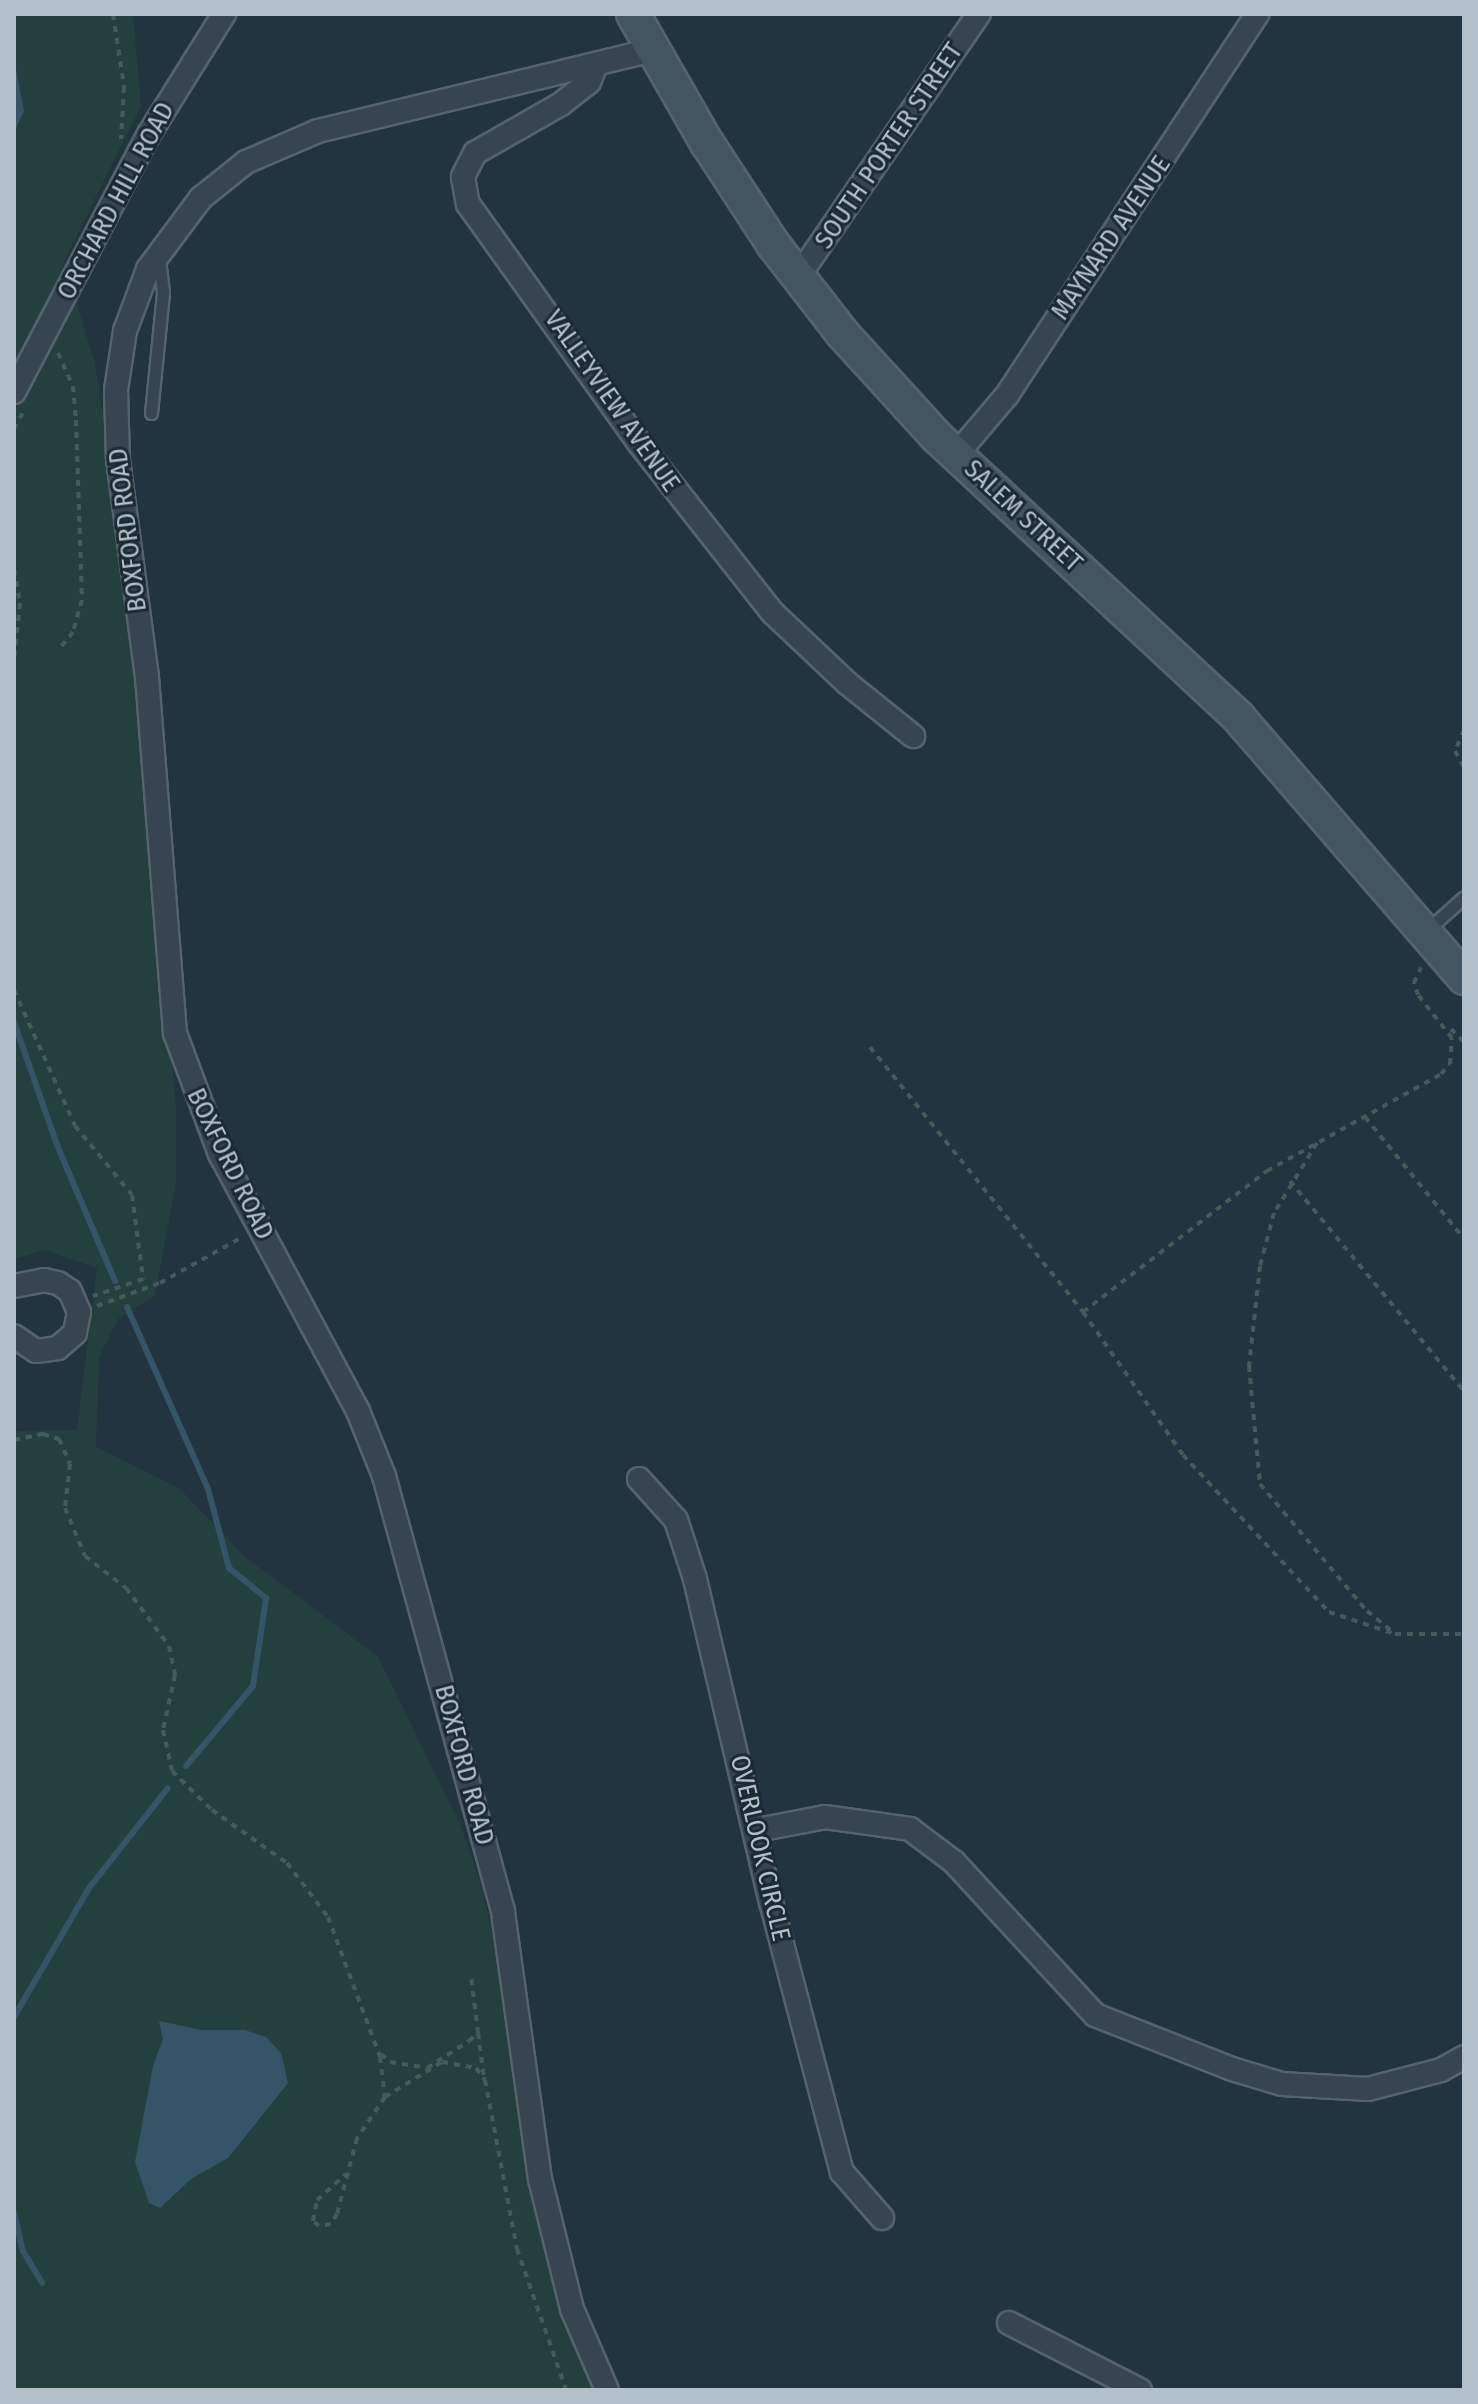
<!DOCTYPE html>
<style>
body{margin:0}
#map{position:relative;width:1478px;height:2404px;overflow:hidden;background:#22343f;font-family:"Fira Sans Condensed",sans-serif}
div>[style]{position:absolute}
.green>*{inset:0;background:#24403e}
.water>*{inset:0;background:#355467}
.stream>*{height:6px;margin:-3px;padding:0 3px;transform-origin:3px;border-radius:3px;background:#355467}
.path>*{height:4px;margin-top:-2px;transform-origin:0;background:repeating-linear-gradient(90deg,#425c5a 0 6px,transparent 0 12px)}
.roads{filter:drop-shadow(2px 0 #55636d) drop-shadow(-2px 0 #55636d) drop-shadow(0 2px #55636d) drop-shadow(0 -2px #55636d)}
.service>*{height:11px;margin:-5.5px;padding:0 5.5px;transform-origin:5.5px;border-radius:5.5px;background:#36454f}
.minor>*{height:22px;margin:-11px;padding:0 11px;transform-origin:11px;border-radius:11px;background:#36454f}
.secondary>*{height:32px;margin:-16px;padding:0 16px;transform-origin:16px;border-radius:16px;background:#445562}
span{translate:-50% -50%;white-space:nowrap;text-align:center;line-height:1.15;-webkit-text-stroke:6px #1c2a34;paint-order:stroke}
.street-label{font-size:26px;color:#b2c0ca}
.frame{position:absolute;inset:0;border:16px solid #b2c0ca;pointer-events:none}
</style>
<div id="map">
<div class="green">
<i style="clip-path:polygon(14px 14px,133px 14px,141px 106px,64px 261px,95px 364px,138px 644px,176px 1108px,176px 1182px,155px 1295px,118px 1319px,99px 1357px,96px 1447px,180px 1489px,243px 1555px,378px 1657px,460px 1824px,482px 1888px,512px 2028px,542px 2236px,554px 2285px,596px 2390px,14px 2390px,14px 1431px,77px 1430px,97px 1268px,44px 1250px,14px 1259px)"></i>
</div>
<div class="water">
<i style="clip-path:polygon(14px 59px,24px 111px,14px 132px)"></i>
<i style="clip-path:polygon(159px 2021px,202px 2030px,245px 2030px,266px 2037px,281px 2053px,288px 2083px,228px 2158px,191px 2179px,160px 2208px,149px 2203px,135px 2162px,153px 2066px,163px 2039px)"></i>
</div>
<div class="stream">
<i style="left:14px;top:1022px;width:130px;rotate:70.7deg"></i>
<i style="left:57px;top:1145px;width:148px;rotate:66.9deg"></i>
<i style="left:127px;top:1307px;width:199px;rotate:66deg"></i>
<i style="left:208px;top:1489px;width:82px;rotate:75.1deg"></i>
<i style="left:229px;top:1568px;width:48px;rotate:39deg"></i>
<i style="left:266px;top:1598px;width:89px;rotate:98.4deg"></i>
<i style="left:253px;top:1686px;width:104px;rotate:129.9deg"></i>
<i style="left:14px;top:2017px;width:149px;rotate:-59.8deg"></i>
<i style="left:89px;top:1888px;width:127px;rotate:-51.7deg"></i>
<i style="left:14px;top:2213px;width:39px;rotate:77deg"></i>
<i style="left:23px;top:2251px;width:37px;rotate:59deg"></i>
</div>
<div class="path">
<i style="left:113px;top:14px;width:74px;rotate:81.4deg"></i>
<i style="left:124px;top:87px;width:52px;rotate:93.3deg"></i>
<i style="left:58px;top:353px;width:36px;rotate:66deg"></i>
<i style="left:73px;top:386px;width:34px;rotate:85deg"></i>
<i style="left:76px;top:420px;width:180px;rotate:88.1deg"></i>
<i style="left:82px;top:600px;width:33px;rotate:106deg"></i>
<i style="left:73px;top:632px;width:19px;rotate:129deg"></i>
<i style="left:14px;top:429px;width:21px;rotate:-62deg"></i>
<i style="left:14px;top:569px;width:35px;rotate:80deg"></i>
<i style="left:20px;top:603px;width:57px;rotate:96deg"></i>
<i style="left:1464px;top:730px;width:23px;rotate:113deg"></i>
<i style="left:1455px;top:751px;width:18px;rotate:61deg"></i>
<i style="left:14px;top:990px;width:149px;rotate:65.8deg"></i>
<i style="left:75px;top:1126px;width:89px;rotate:50.4deg"></i>
<i style="left:132px;top:1195px;width:85px;rotate:82.5deg"></i>
<i style="left:143px;top:1279px;width:53px;rotate:161.2deg"></i>
<i style="left:1451px;top:1029px;width:18px;rotate:45deg"></i>
<i style="left:870px;top:1047px;width:340px;rotate:51.2deg"></i>
<i style="left:1083px;top:1312px;width:174px;rotate:55deg"></i>
<i style="left:1183px;top:1455px;width:214px;rotate:47.1deg"></i>
<i style="left:1329px;top:1612px;width:70px;rotate:18.4deg"></i>
<i style="left:1365px;top:1117px;width:157px;rotate:50.9deg"></i>
<i style="left:1317px;top:1143px;width:82px;rotate:121.6deg"></i>
<i style="left:1274px;top:1213px;width:55px;rotate:104.8deg"></i>
<i style="left:1260px;top:1266px;width:101px;rotate:96.3deg"></i>
<i style="left:1249px;top:1366px;width:119px;rotate:84.7deg"></i>
<i style="left:1260px;top:1484px;width:166px;rotate:49.9deg"></i>
<i style="left:1367px;top:1611px;width:36px;rotate:39deg"></i>
<i style="left:1395px;top:1634px;width:69px"></i>
<i style="left:1290px;top:1181px;width:273px;rotate:50.4deg"></i>
<i style="left:97px;top:1306px;width:67px;rotate:-20.1deg"></i>
<i style="left:160px;top:1283px;width:96px;rotate:-29.2deg"></i>
<i style="left:1083px;top:1312px;width:232px;rotate:-37.5deg"></i>
<i style="left:1267px;top:1171px;width:199px;rotate:-29.1deg"></i>
<i style="left:1441px;top:1074px;width:13px;rotate:-48deg"></i>
<i style="left:1450px;top:1064px;width:26px;rotate:-86deg"></i>
<i style="left:1452px;top:1038px;width:55px;rotate:-128.3deg"></i>
<i style="left:1418px;top:995px;width:13px;rotate:-108deg"></i>
<i style="left:1414px;top:983px;width:17px;rotate:-66deg"></i>
<i style="left:14px;top:1440px;width:30px;rotate:-12deg"></i>
<i style="left:43px;top:1434px;width:17px;rotate:17deg"></i>
<i style="left:59px;top:1439px;width:27px;rotate:66deg"></i>
<i style="left:70px;top:1464px;width:44px;rotate:96.5deg"></i>
<i style="left:65px;top:1508px;width:52px;rotate:67.4deg"></i>
<i style="left:85px;top:1556px;width:52px;rotate:38deg"></i>
<i style="left:126px;top:1588px;width:72px;rotate:53.4deg"></i>
<i style="left:169px;top:1646px;width:30px;rotate:78deg"></i>
<i style="left:175px;top:1675px;width:56px;rotate:102.3deg"></i>
<i style="left:163px;top:1730px;width:42px;rotate:77.6deg"></i>
<i style="left:172px;top:1771px;width:56px;rotate:44.3deg"></i>
<i style="left:212px;top:1810px;width:92px;rotate:35.2deg"></i>
<i style="left:287px;top:1863px;width:68px;rotate:52.8deg"></i>
<i style="left:328px;top:1917px;width:149px;rotate:69.6deg"></i>
<i style="left:380px;top:2057px;width:40px;rotate:82.9deg"></i>
<i style="left:385px;top:2097px;width:50px;rotate:124.3deg"></i>
<i style="left:357px;top:2138px;width:79px;rotate:104.7deg"></i>
<i style="left:337px;top:2214px;width:12px;rotate:121deg"></i>
<i style="left:331px;top:2224px;width:12px;rotate:171deg"></i>
<i style="left:319px;top:2226px;width:8px;rotate:-140deg"></i>
<i style="left:313px;top:2221px;width:21px;rotate:-79deg"></i>
<i style="left:317px;top:2200px;width:39px;rotate:-42deg"></i>
<i style="left:478px;top:2033px;width:45px;rotate:82.4deg"></i>
<i style="left:381px;top:2054px;width:12px;rotate:42deg"></i>
<i style="left:390px;top:2062px;width:37px;rotate:9deg"></i>
<i style="left:427px;top:2068px;width:50px;rotate:-32.7deg"></i>
<i style="left:469px;top:2041px;width:12px;rotate:-42deg"></i>
<i style="left:478px;top:2033px;width:58px;rotate:-96.9deg"></i>
<i style="left:385px;top:2097px;width:67px;rotate:-31.6deg"></i>
<i style="left:442px;top:2062px;width:35px;rotate:10deg"></i>
<i style="left:476px;top:2068px;width:15px;rotate:53deg"></i>
<i style="left:485px;top:2080px;width:172px;rotate:79.3deg"></i>
<i style="left:517px;top:2249px;width:149px;rotate:70.8deg"></i>
</div>
<div class="roads">
<div class="service">
<i style="left:151px;top:413px;width:122px;rotate:-84.3deg"></i>
<i style="left:163px;top:292px;width:34px;rotate:-97deg"></i>
<i style="left:1425px;top:932px;width:52px;rotate:-41.9deg"></i>
</div>
<div class="minor">
<i style="left:596px;top:65px;width:18px;rotate:112deg"></i>
<i style="left:589px;top:82px;width:36px;rotate:142deg"></i>
<i style="left:561px;top:104px;width:99px;rotate:150.3deg"></i>
<i style="left:475px;top:153px;width:27px;rotate:117deg"></i>
<i style="left:463px;top:177px;width:27px;rotate:80deg"></i>
<i style="left:468px;top:204px;width:294px;rotate:54.4deg"></i>
<i style="left:639px;top:443px;width:216px;rotate:51.8deg"></i>
<i style="left:773px;top:613px;width:102px;rotate:43.4deg"></i>
<i style="left:847px;top:683px;width:85px;rotate:38.8deg"></i>
<i style="left:798px;top:277px;width:319px;rotate:-55.5deg"></i>
<i style="left:14px;top:392px;width:291px;rotate:-62.4deg"></i>
<i style="left:149px;top:134px;width:142px;rotate:-58deg"></i>
<i style="left:956px;top:455px;width:79px;rotate:-49.6deg"></i>
<i style="left:1007px;top:395px;width:456px;rotate:-56.7deg"></i>
<i style="left:14px;top:1286px;width:31px;rotate:-11deg"></i>
<i style="left:44px;top:1280px;width:14px;rotate:12deg"></i>
<i style="left:58px;top:1283px;width:14px;rotate:34deg"></i>
<i style="left:70px;top:1291px;width:23px;rotate:67deg"></i>
<i style="left:79px;top:1312px;width:21px;rotate:101deg"></i>
<i style="left:75px;top:1333px;width:23px;rotate:139deg"></i>
<i style="left:58px;top:1348px;width:22px;rotate:172deg"></i>
<i style="left:36px;top:1351px;width:27px;rotate:-146deg"></i>
<i style="left:639px;top:1479px;width:55px;rotate:47.9deg"></i>
<i style="left:676px;top:1520px;width:62px;rotate:72.1deg"></i>
<i style="left:695px;top:1579px;width:332px;rotate:76.8deg"></i>
<i style="left:771px;top:1902px;width:279px;rotate:75.3deg"></i>
<i style="left:842px;top:2172px;width:61px;rotate:49deg"></i>
<i style="left:757px;top:1830px;width:69px;rotate:-10.8deg"></i>
<i style="left:825px;top:1817px;width:86px;rotate:8deg"></i>
<i style="left:910px;top:1829px;width:55px;rotate:36.9deg"></i>
<i style="left:954px;top:1862px;width:208px;rotate:47.3deg"></i>
<i style="left:1095px;top:2015px;width:147px;rotate:21.5deg"></i>
<i style="left:1232px;top:2069px;width:52px;rotate:16.7deg"></i>
<i style="left:1282px;top:2084px;width:86px;rotate:3.3deg"></i>
<i style="left:1368px;top:2089px;width:75px;rotate:-14.6deg"></i>
<i style="left:1441px;top:2070px;width:26px;rotate:-29deg"></i>
<i style="left:1009px;top:2323px;width:147px;rotate:27.1deg"></i>
<i style="left:607px;top:2390px;width:88px;rotate:-113.4deg"></i>
<i style="left:572px;top:2309px;width:134px;rotate:-103.8deg"></i>
<i style="left:540px;top:2179px;width:271px;rotate:-97.9deg"></i>
<i style="left:503px;top:1911px;width:451px;rotate:-105.3deg"></i>
<i style="left:384px;top:1476px;width:70px;rotate:-111.8deg"></i>
<i style="left:358px;top:1411px;width:292px;rotate:-118.2deg"></i>
<i style="left:220px;top:1154px;width:129px;rotate:-110.4deg"></i>
<i style="left:175px;top:1033px;width:357px;rotate:-94.5deg"></i>
<i style="left:147px;top:677px;width:218px;rotate:-97.6deg"></i>
<i style="left:118px;top:461px;width:71px;rotate:-91.6deg"></i>
<i style="left:116px;top:390px;width:60px;rotate:-81.3deg"></i>
<i style="left:125px;top:331px;width:66px;rotate:-69.6deg"></i>
<i style="left:148px;top:269px;width:89px;rotate:-53.3deg"></i>
<i style="left:201px;top:198px;width:58px;rotate:-38.7deg"></i>
<i style="left:246px;top:162px;width:78px;rotate:-23.3deg"></i>
<i style="left:318px;top:131px;width:345px;rotate:-13.6deg"></i>
</div>
<div class="secondary">
<i style="left:633px;top:14px;width:149px;rotate:60.2deg"></i>
<i style="left:707px;top:143px;width:121px;rotate:56.8deg"></i>
<i style="left:773px;top:244px;width:113px;rotate:52.2deg"></i>
<i style="left:842px;top:333px;width:141px;rotate:47.6deg"></i>
<i style="left:937px;top:437px;width:413px;rotate:42.9deg"></i>
<i style="left:1239px;top:718px;width:344px;rotate:49.1deg"></i>
</div>
</div>
<div class="street-label">
<span style="left:889px;top:146px;rotate:-56deg">SOUTH PORTER STREET</span>
<span style="left:116px;top:201px;rotate:-62deg">ORCHARD HILL ROAD</span>
<span style="left:1111px;top:238px;rotate:-56deg">MAYNARD AVENUE</span>
<span style="left:612px;top:401px;rotate:55deg">VALLEYVIEW AVENUE</span>
<span style="left:1023px;top:516px;rotate:43deg">SALEM STREET</span>
<span style="left:128px;top:530px;rotate:-97deg">BOXFORD ROAD</span>
<span style="left:230px;top:1164px;rotate:64deg">BOXFORD ROAD</span>
<span style="left:464px;top:1765px;rotate:75deg">BOXFORD ROAD</span>
<span style="left:760px;top:1848px;rotate:77deg">OVERLOOK CIRCLE</span>
</div>
<div class="frame"></div>
</div>
